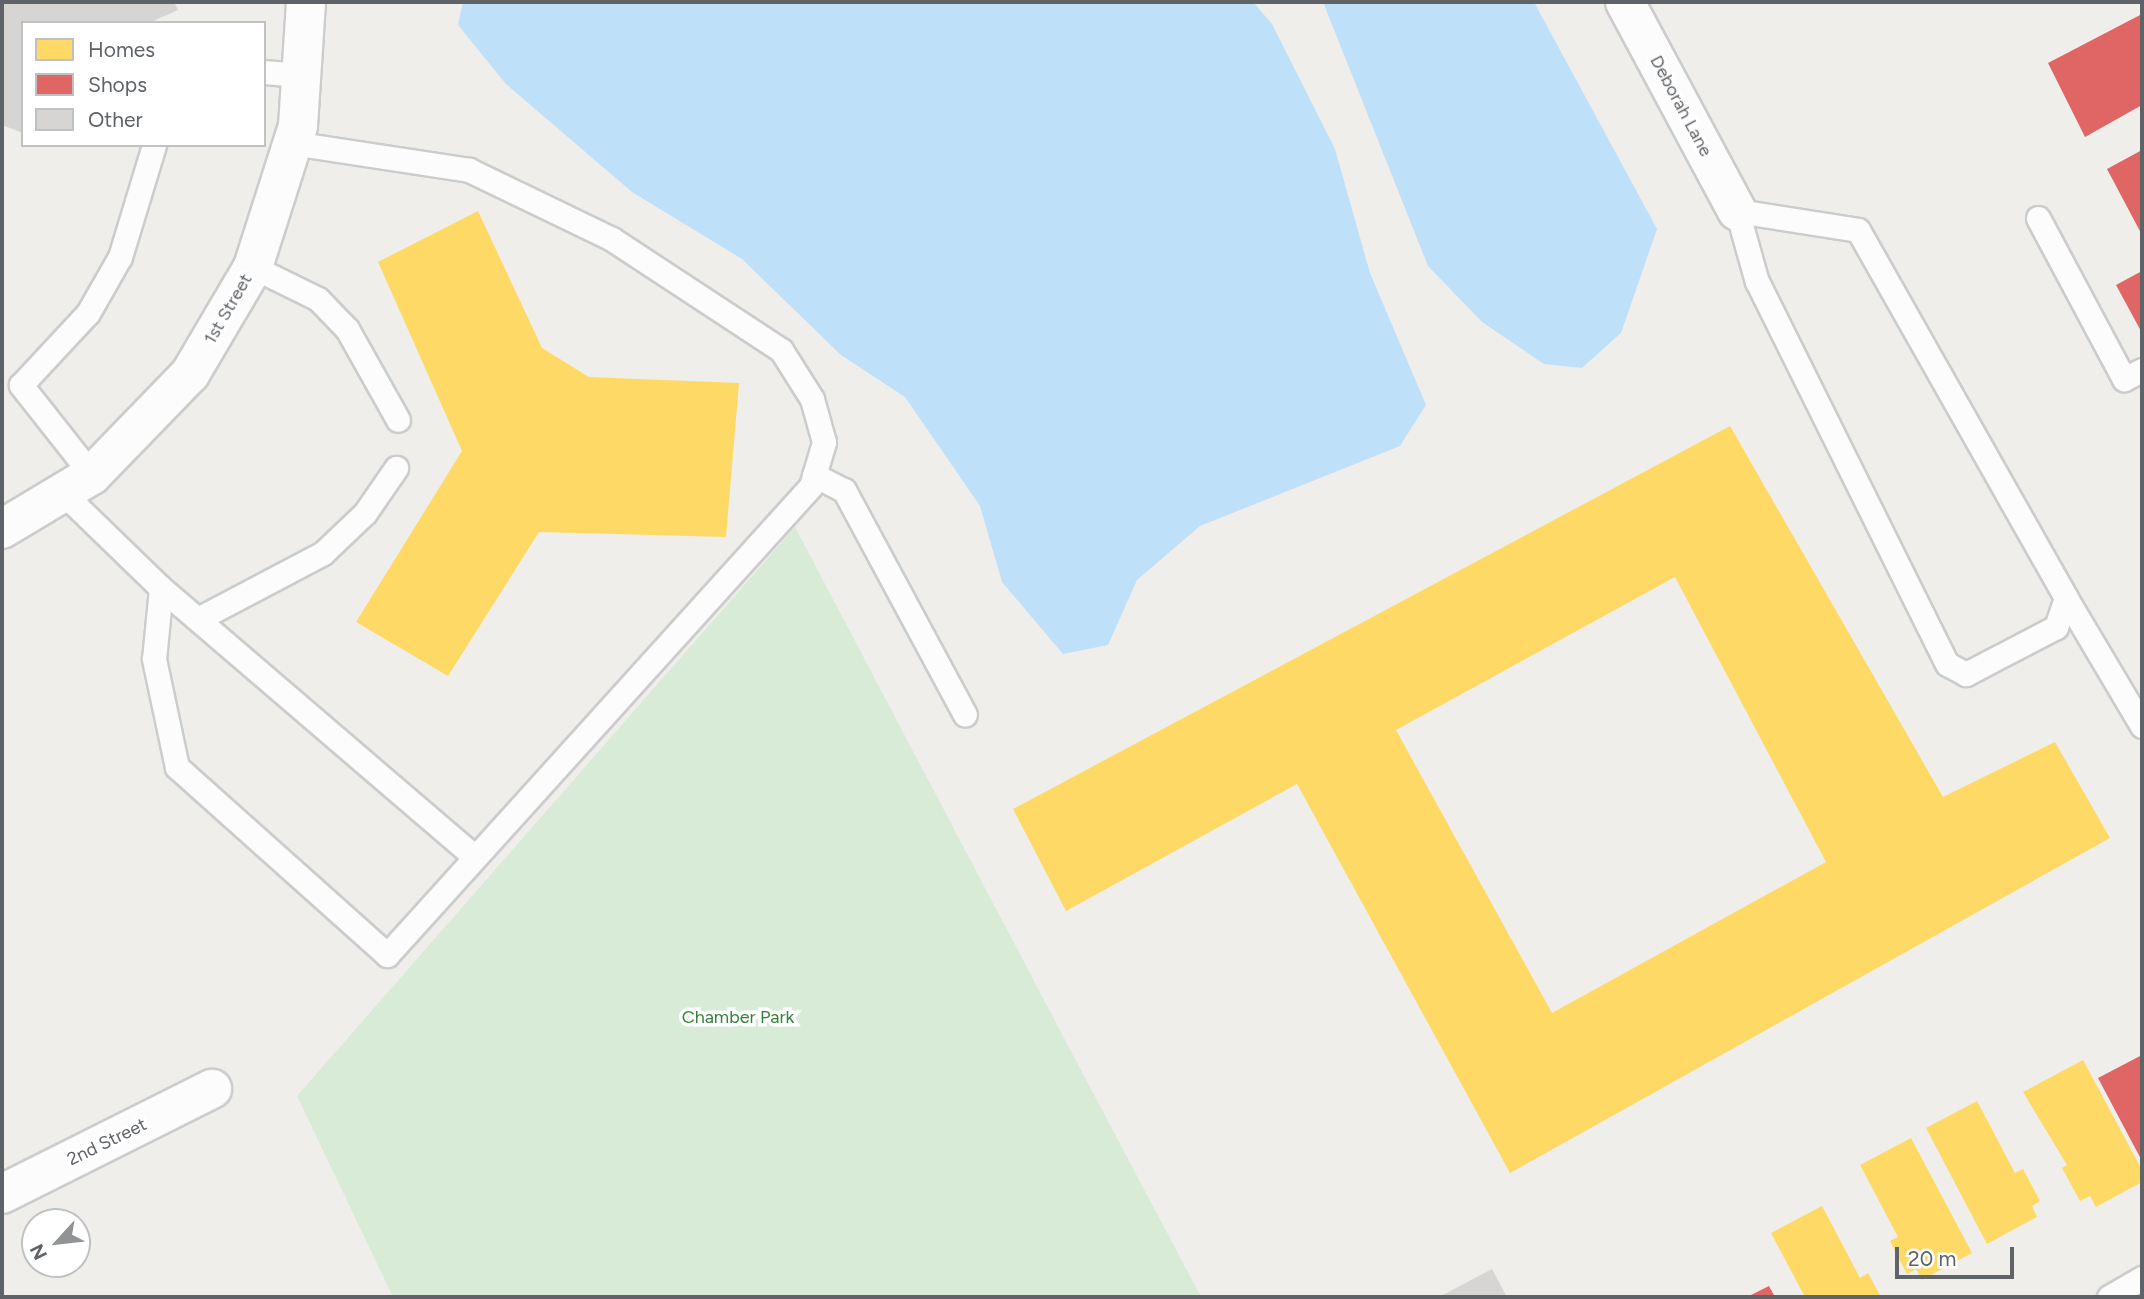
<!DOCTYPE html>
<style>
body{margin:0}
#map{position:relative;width:2144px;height:1299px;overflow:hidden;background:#efeeea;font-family:Figtree,sans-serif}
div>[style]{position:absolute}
.green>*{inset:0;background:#d8ebd6}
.water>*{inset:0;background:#bfe0f9}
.homes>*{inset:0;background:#ffd966}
.shops>*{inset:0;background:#e06666}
.building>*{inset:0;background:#d6d5d3}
.roads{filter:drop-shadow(2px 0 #cbcccc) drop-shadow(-2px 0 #cbcccc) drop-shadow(0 2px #cbcccc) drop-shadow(0 -2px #cbcccc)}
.lane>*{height:23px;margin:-11.5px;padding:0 11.5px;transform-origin:11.5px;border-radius:11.5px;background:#fdfcfc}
.street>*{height:38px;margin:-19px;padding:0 19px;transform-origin:19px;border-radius:19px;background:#fdfcfc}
span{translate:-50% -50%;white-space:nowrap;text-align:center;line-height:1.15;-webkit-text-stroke:7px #fff;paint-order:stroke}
.street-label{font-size:18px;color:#5f6368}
.park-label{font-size:18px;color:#348238}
.frame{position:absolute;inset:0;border:4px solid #5f6368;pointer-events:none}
.legend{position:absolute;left:21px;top:21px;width:245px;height:126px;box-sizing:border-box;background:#fff;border:2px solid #bfc1c3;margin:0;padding:9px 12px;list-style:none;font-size:21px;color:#5f6368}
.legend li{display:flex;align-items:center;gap:14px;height:35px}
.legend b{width:35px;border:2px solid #bfc1c3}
.north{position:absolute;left:21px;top:1208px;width:70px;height:70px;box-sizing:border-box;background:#fff;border:2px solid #bfc1c3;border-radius:50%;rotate:243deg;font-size:19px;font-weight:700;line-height:28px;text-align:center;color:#5f6368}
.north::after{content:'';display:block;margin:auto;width:24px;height:32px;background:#919496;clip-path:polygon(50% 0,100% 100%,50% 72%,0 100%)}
.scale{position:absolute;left:1895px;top:1247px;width:119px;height:32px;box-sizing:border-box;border:4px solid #5f6368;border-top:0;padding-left:9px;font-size:21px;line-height:24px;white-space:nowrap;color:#5f6368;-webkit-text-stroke:5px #fff;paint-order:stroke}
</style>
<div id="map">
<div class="green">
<i style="clip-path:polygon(795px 527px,1044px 1000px,1201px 1297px,393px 1297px,297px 1096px)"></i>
</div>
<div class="water">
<i style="clip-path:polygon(463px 2px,1253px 2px,1272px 24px,1335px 149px,1370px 273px,1426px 405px,1400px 446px,1200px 526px,1137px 580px,1108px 645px,1063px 654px,1002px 582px,980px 506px,905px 397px,841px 355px,742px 259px,632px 192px,506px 84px,458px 25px)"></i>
<i style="clip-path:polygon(1323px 2px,1534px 2px,1657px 229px,1621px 333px,1582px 368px,1544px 364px,1482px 322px,1428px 266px)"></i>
</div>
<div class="homes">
<i style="clip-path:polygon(478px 211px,542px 348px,589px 377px,739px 383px,726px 537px,539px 532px,448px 676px,356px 622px,462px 451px,378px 262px)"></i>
<i style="clip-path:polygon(evenodd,1730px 426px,1943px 797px,2055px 742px,2110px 838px,1510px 1173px,1297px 784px,1066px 911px,1013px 809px,1730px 426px,1675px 577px,1826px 862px,1552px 1013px,1396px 730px,1675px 577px)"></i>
<i style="clip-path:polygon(2083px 1060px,2142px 1170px,2142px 1182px,2096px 1207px,2090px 1196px,2080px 1201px,2062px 1168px,2067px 1165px,2023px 1092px)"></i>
<i style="clip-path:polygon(1977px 1101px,2015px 1173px,2023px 1169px,2040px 1201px,2032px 1206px,2037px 1217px,1987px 1244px,1926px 1128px)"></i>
<i style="clip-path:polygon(1911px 1138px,1972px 1253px,1922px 1280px,1916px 1269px,1907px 1274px,1890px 1241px,1898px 1237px,1860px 1165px)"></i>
<i style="clip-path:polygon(1822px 1206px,1860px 1278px,1868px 1273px,1881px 1297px,1805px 1297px,1771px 1233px)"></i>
</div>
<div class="shops">
<i style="clip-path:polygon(2142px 14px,2142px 105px,2085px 137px,2048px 63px)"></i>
<i style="clip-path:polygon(2142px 150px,2142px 235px,2107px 169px)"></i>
<i style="clip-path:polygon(2142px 271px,2142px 333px,2116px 285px)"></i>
<i style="clip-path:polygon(2142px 1055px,2142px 1161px,2098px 1078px)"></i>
<i style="clip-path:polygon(1769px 1286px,1775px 1297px,1747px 1297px)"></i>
</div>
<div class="building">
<i style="clip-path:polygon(2px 2px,174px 2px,178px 10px,149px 23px,23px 23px,23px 133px,2px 125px)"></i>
<i style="clip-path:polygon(1492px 1269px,1507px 1297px,1439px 1297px)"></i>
</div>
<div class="roads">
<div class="lane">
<i style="left:264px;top:72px;width:38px;rotate:5deg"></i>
<i style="left:1737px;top:211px;width:122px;rotate:8.9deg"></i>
<i style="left:1858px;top:230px;width:423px;rotate:60.5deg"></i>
<i style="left:2066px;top:598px;width:31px;rotate:109deg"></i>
<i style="left:2056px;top:627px;width:102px;rotate:152.4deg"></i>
<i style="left:1966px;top:674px;width:21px;rotate:-152deg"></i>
<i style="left:1947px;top:664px;width:427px;rotate:-116.4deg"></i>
<i style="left:1757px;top:282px;width:74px;rotate:-105.7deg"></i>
<i style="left:2038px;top:218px;width:183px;rotate:61.9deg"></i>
<i style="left:2124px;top:379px;width:20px;rotate:-27deg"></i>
<i style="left:253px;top:267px;width:72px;rotate:26.2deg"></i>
<i style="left:318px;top:299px;width:42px;rotate:46deg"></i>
<i style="left:347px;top:329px;width:104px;rotate:60.7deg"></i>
<i style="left:92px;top:475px;width:115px;rotate:-128.3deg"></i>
<i style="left:21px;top:385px;width:98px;rotate:-47.1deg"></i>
<i style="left:88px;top:313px;width:64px;rotate:-60.3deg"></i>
<i style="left:120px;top:257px;width:117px;rotate:-73.1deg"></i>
<i style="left:814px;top:475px;width:34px;rotate:27deg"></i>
<i style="left:844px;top:490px;width:255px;rotate:61.7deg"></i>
<i style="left:63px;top:493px;width:136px;rotate:44.1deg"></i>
<i style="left:161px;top:588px;width:71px;rotate:95.6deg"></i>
<i style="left:154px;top:659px;width:110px;rotate:78deg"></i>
<i style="left:177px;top:767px;width:282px;rotate:41.8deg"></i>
<i style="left:387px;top:955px;width:632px;rotate:-47.88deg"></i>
<i style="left:811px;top:486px;width:46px;rotate:-73.5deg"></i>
<i style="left:824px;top:442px;width:45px;rotate:-105.6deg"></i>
<i style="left:812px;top:399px;width:58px;rotate:-122.3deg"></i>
<i style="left:781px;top:350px;width:202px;rotate:-146.7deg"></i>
<i style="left:612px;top:239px;width:159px;rotate:-154.2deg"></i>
<i style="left:469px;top:170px;width:178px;rotate:-171.3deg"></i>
<i style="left:161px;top:588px;width:413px;rotate:40.6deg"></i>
<i style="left:2066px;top:598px;width:149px;rotate:59.3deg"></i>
<i style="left:198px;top:619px;width:141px;rotate:-27.8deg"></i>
<i style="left:323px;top:553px;width:58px;rotate:-43.6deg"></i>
<i style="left:365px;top:513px;width:55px;rotate:-55.4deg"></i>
<i style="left:2109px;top:1297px;width:38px;rotate:-30deg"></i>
</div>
<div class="street">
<i style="left:1625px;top:2px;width:237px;rotate:61.8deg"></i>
<i style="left:2px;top:529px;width:105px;rotate:-31deg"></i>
<i style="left:92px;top:475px;width:141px;rotate:-45.9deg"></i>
<i style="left:190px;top:374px;width:124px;rotate:-59.5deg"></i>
<i style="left:253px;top:267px;width:148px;rotate:-72.3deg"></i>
<i style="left:298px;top:126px;width:124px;rotate:-86.3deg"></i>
<i style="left:2px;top:1194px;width:235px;rotate:-26.6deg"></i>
</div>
</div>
<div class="street-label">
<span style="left:1681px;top:106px;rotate:62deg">Deborah Lane</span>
<span style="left:228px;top:309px;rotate:-60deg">1st Street</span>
<span style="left:107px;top:1142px;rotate:-26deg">2nd Street</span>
</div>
<div class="park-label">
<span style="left:738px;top:1017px">Chamber Park</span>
</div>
<div class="frame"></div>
<ul class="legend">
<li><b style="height:19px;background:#ffd966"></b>Homes</li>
<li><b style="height:19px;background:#e06666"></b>Shops</li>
<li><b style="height:19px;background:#d6d5d3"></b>Other</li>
</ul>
<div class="north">N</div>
<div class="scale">20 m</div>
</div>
